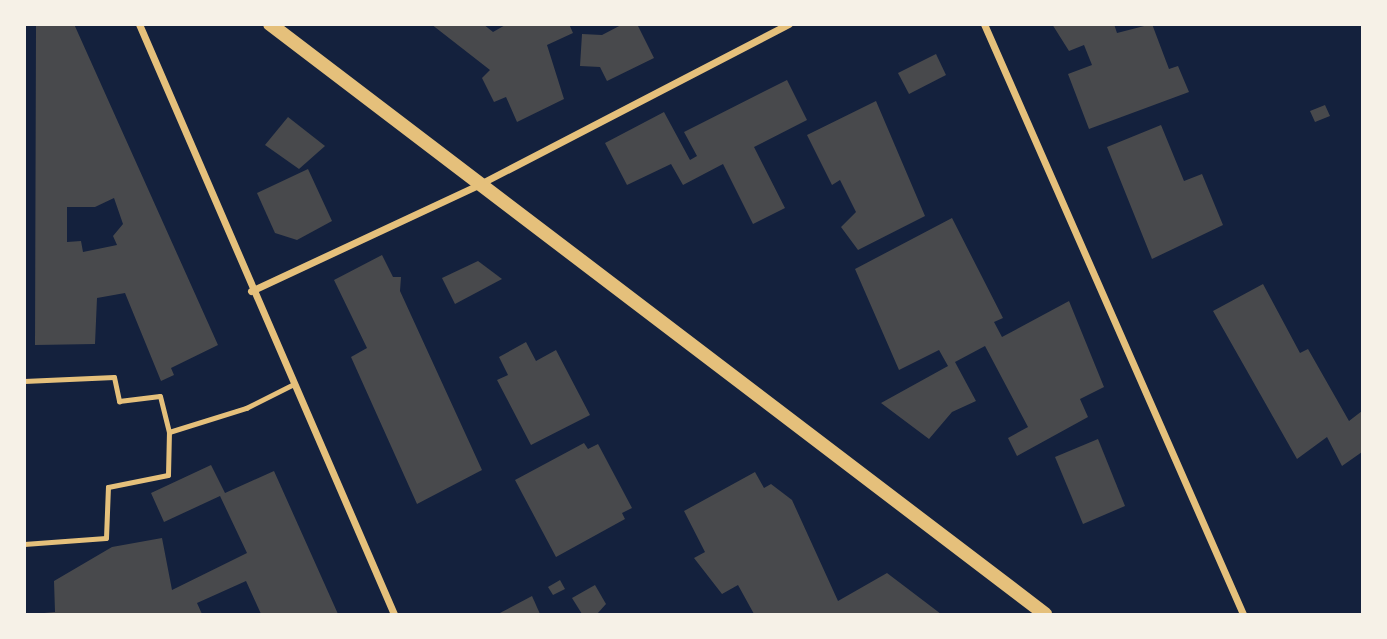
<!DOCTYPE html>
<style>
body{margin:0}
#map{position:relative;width:1387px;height:639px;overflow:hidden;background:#14213d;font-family:"Public Sans",sans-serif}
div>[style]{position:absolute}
.building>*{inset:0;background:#48494c}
.service>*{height:5px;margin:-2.5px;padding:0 2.5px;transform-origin:2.5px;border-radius:2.5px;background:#e5c07b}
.minor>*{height:7px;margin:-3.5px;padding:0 3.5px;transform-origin:3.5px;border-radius:3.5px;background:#e5c07b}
.secondary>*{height:14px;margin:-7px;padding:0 7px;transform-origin:7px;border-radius:7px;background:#e5c07b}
span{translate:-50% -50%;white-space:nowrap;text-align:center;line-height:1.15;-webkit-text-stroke:5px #f6f1e7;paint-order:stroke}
.frame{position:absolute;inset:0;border:26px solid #f6f1e7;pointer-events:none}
</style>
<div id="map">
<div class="building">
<i style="clip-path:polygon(evenodd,36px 24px,74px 24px,218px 345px,171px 368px,174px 375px,161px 381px,125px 293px,97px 298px,95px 344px,35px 345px,36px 24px,114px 198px,123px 224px,113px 236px,117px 245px,83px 252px,81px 241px,67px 242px,67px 207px,95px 207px,114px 198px)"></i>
<i style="clip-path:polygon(431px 24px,483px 24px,493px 32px,507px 24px,569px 24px,573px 33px,547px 45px,564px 99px,517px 122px,506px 97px,494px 102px,482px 78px,490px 70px)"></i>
<i style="clip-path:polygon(623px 24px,637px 24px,654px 58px,607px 81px,600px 67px,580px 66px,582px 34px,602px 35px)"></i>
<i style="clip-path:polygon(1052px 24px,1114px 24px,1117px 33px,1152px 24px,1169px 69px,1178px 66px,1189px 92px,1089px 129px,1068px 74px,1092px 65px,1084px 45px,1069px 51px)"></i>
<i style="clip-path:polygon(936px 54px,946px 75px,909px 94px,898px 73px)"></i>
<i style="clip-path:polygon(787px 80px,807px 120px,754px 147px,785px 208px,753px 224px,723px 164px,683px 185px,671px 164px,627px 185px,605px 143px,664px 112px,690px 160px,697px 156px,684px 132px)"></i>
<i style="clip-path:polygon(876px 101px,925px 216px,858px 250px,841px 227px,856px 212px,840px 180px,832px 185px,807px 135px)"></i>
<i style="clip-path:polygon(1325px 105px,1330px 116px,1315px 122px,1310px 111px)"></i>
<i style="clip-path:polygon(288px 117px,325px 146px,299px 169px,265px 145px)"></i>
<i style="clip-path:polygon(1161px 125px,1184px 181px,1202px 174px,1223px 225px,1152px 259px,1107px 147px)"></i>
<i style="clip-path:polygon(308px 169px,332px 221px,297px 240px,275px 233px,257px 193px)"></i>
<i style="clip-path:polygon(952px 218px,1003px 318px,994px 322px,1002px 337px,1069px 301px,1104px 387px,1080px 399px,1088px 417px,1017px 456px,1008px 438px,1028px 427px,985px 346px,955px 362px,976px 401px,952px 412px,929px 439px,881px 403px,948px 366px,939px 350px,899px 370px,855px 269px)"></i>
<i style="clip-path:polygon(382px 255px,393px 277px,401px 277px,400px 291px,482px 470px,417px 504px,351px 357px,367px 348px,334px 280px)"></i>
<i style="clip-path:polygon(478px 261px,502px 279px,455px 304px,442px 278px)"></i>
<i style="clip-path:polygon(1263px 284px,1300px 353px,1308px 349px,1349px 421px,1362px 411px,1362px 452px,1342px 466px,1327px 437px,1297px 459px,1213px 311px)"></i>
<i style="clip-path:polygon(526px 342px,536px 361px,556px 350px,590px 415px,531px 445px,497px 380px,508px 375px,499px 357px)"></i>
<i style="clip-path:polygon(1098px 439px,1125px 506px,1083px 524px,1055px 457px)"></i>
<i style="clip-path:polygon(584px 443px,588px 449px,598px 444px,632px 508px,622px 513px,625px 519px,556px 557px,515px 480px)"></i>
<i style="clip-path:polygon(211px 465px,225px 493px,274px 471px,338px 614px,261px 614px,246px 581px,197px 603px,202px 614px,33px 614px,55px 612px,54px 581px,112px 547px,162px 538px,172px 590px,247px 553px,220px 496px,164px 522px,151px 493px)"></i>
<i style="clip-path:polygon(755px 472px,764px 488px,771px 484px,792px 500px,838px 601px,887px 573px,941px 614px,754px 614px,738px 585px,722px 594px,694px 558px,705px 552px,684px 511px)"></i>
<i style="clip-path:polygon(560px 580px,565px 589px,553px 595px,548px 587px)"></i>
<i style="clip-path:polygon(595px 585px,606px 604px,597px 614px,582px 614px,572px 598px)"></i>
<i style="clip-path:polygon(532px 596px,540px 614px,498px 614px)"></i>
</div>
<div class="service">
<i style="left:24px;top:381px;width:90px;rotate:-2.5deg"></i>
<i style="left:114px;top:377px;width:25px;rotate:78deg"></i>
<i style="left:119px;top:401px;width:41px;rotate:-7deg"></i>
<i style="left:160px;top:396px;width:37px;rotate:76deg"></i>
<i style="left:24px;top:544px;width:82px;rotate:-4.2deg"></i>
<i style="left:106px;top:538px;width:51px;rotate:-87.8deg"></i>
<i style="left:108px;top:487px;width:61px;rotate:-11.3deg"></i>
<i style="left:168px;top:475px;width:43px;rotate:-88.7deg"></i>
<i style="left:169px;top:432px;width:81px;rotate:-17.3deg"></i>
<i style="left:246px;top:408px;width:54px;rotate:-26.6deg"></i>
</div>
<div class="minor">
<i style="left:139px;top:24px;width:643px;rotate:66.63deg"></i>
<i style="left:984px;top:24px;width:644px;rotate:66.3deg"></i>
<i style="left:251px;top:291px;width:251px;rotate:-25deg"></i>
<i style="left:478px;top:185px;width:350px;rotate:-27.4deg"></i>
</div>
<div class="secondary">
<i style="left:270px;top:24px;width:974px;rotate:37.28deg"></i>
</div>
<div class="frame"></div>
</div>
